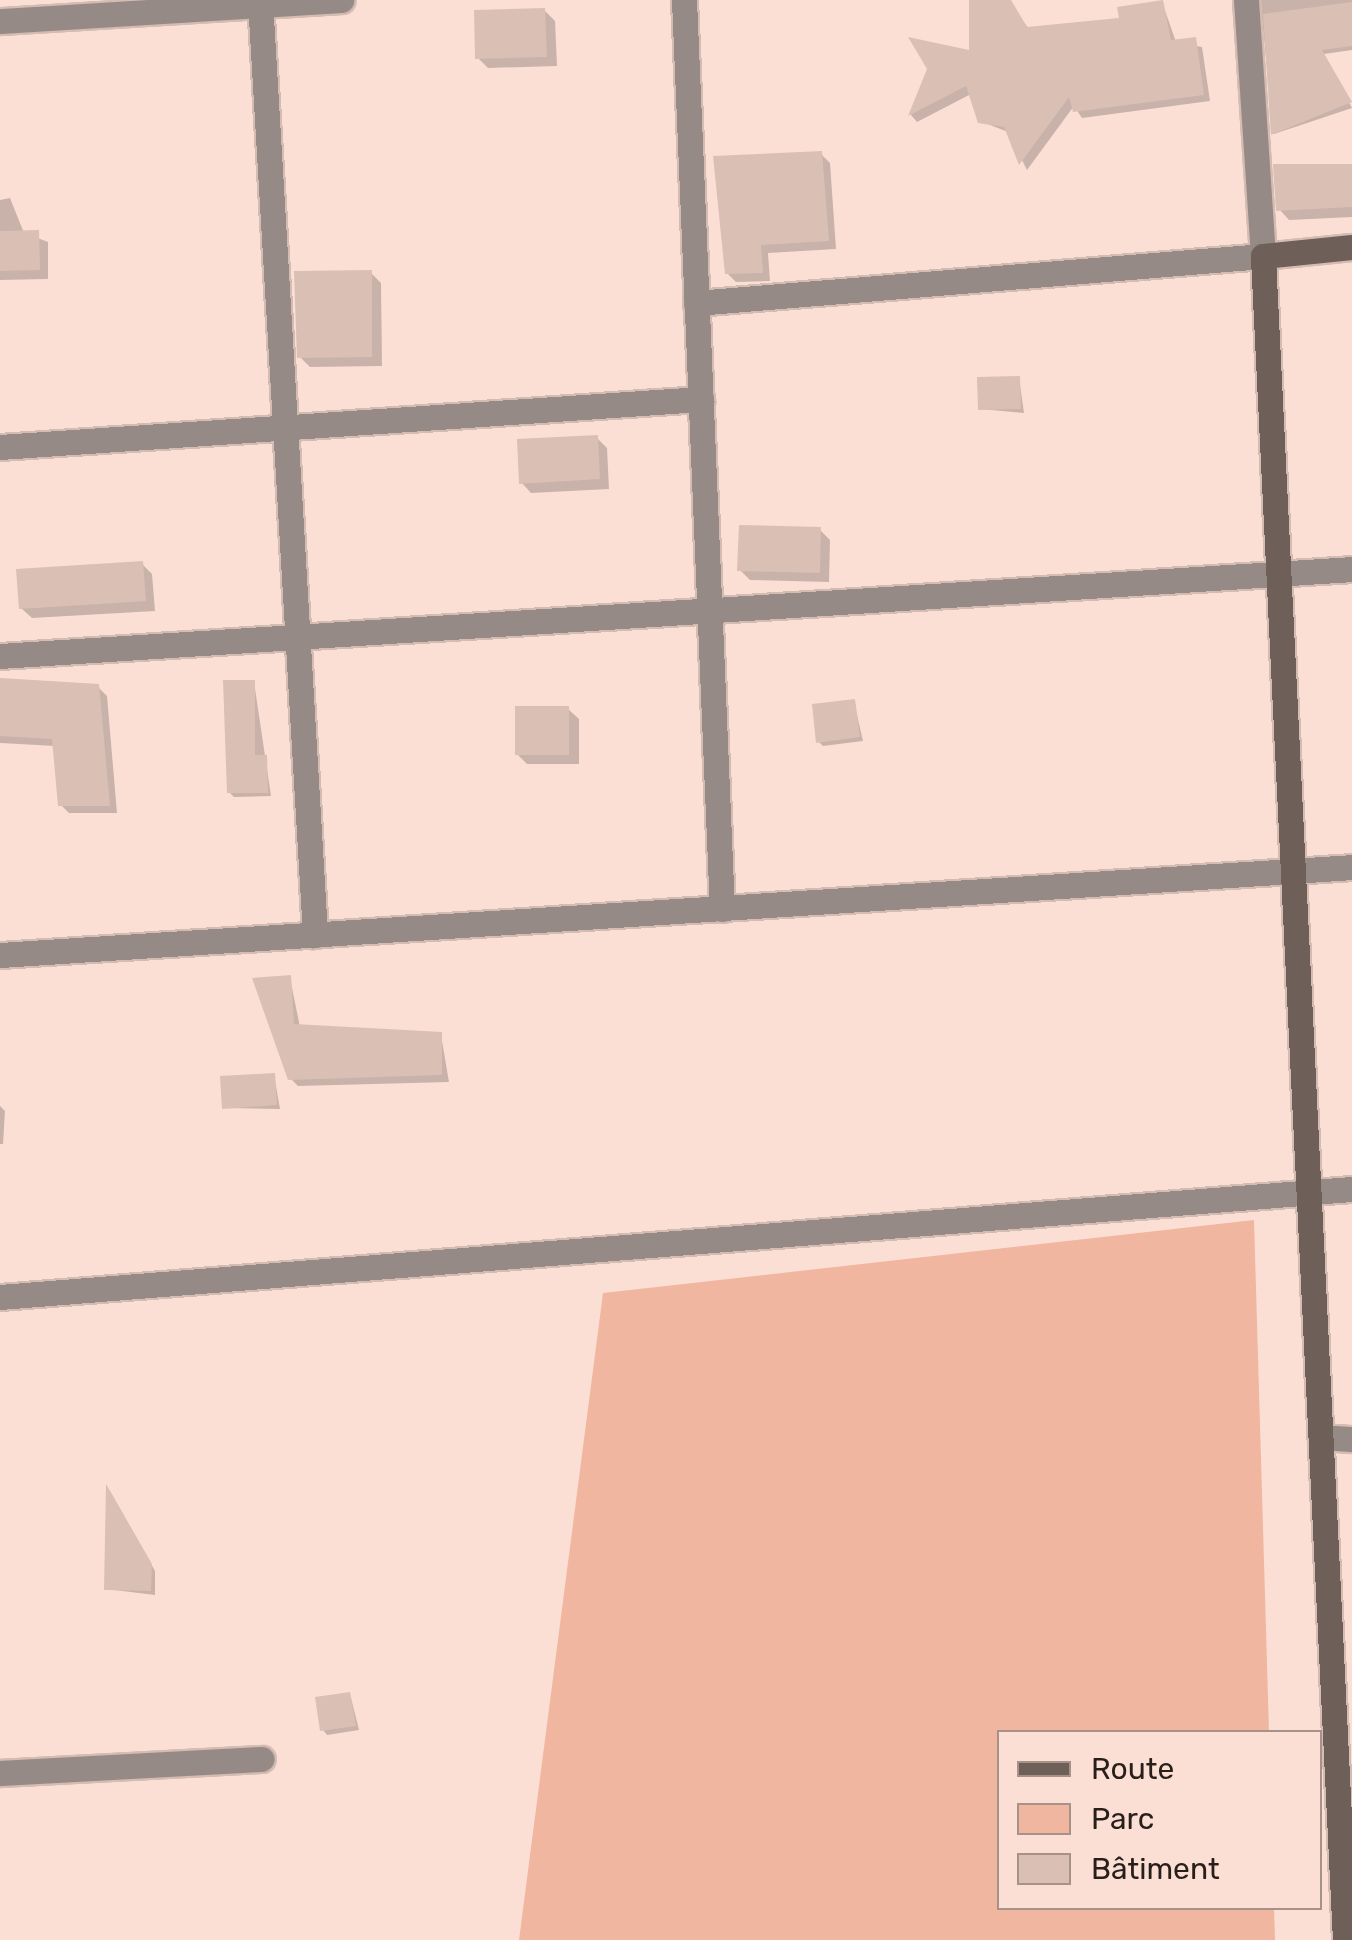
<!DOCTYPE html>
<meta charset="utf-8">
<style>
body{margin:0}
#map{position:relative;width:1352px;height:1940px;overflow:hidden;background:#fbdfd5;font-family:Rubik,sans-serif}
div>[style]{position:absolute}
.green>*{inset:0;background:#f1b69f}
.shadow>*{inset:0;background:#0003}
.building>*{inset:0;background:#dabfb5}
.roads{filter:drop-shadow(2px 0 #d5bcb3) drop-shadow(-2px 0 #d5bcb3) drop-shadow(0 2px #d5bcb3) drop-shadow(0 -2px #d5bcb3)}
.minor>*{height:25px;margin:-12.5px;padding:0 12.5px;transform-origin:12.5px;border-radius:12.5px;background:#968a86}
.secondary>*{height:25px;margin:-12.5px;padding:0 12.5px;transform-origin:12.5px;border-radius:12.5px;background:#6f5f59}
span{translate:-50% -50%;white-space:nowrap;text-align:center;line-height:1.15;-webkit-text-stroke:8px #fbdfd5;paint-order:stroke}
.legend{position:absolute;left:997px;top:1730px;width:325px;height:180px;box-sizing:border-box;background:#fbdfd5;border:2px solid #a7928a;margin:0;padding:12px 18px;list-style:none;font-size:30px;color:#281e1a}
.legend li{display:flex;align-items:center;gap:20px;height:50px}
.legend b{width:50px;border:2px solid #a7928a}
</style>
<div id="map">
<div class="green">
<i style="clip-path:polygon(1254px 1220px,1269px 1732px,999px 1732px,999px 1908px,1274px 1908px,1275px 1940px,519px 1940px,603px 1293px)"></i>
</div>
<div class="shadow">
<i style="clip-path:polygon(1007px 0,1029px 29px,1122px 20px,1162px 2px,1176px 42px,1202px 47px,1210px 101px,1082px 118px,1074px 106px,1027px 170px,1008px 132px,980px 121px,971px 94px,917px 122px,911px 115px,929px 69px,971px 53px)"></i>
<i style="clip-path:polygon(1260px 0,1352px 0,1352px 50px,1324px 54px,1352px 108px,1274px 134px)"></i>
<i style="clip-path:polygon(544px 10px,555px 21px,557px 66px,488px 68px,478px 58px)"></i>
<i style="clip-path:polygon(821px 154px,830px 163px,836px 249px,768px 253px,770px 281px,736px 282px,727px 273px)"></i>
<i style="clip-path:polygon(1352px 167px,1352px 217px,1289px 220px,1279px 209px)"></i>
<i style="clip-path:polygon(10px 198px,24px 233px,48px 242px,48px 279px,0 280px,0 200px)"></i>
<i style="clip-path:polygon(371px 273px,381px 283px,382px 366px,310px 367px,300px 357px)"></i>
<i style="clip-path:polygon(1019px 378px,1024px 413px,981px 409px)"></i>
<i style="clip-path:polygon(597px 438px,607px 448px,609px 489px,531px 493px,521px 482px)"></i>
<i style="clip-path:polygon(820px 530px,830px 540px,829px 582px,750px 580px,740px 570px)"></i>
<i style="clip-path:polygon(142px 564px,152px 574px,155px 611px,32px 618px,21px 608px)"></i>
<i style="clip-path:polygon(0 681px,98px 687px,107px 696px,117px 813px,69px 813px,60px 804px,55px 746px,0 743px)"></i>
<i style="clip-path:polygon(254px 682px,271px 796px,234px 797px,229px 792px)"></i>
<i style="clip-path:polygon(854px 702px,863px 741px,823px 746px,819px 742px)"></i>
<i style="clip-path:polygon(568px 709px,579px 719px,579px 764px,527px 764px,517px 754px)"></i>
<i style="clip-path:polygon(290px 978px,300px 1027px,441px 1035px,449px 1082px,298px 1086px,290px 1078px)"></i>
<i style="clip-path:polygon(274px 1075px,280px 1109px,225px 1108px)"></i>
<i style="clip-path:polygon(0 1106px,5px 1111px,3px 1144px,0 1144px)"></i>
<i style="clip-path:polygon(110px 1491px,155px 1571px,155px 1595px,106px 1589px)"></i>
<i style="clip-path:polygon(350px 1694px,359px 1730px,327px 1735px,323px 1730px)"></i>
</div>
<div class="building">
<i style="clip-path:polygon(969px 0,1011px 0,1027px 27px,1119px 18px,1117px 7px,1163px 0,1171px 40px,1196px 37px,1204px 95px,1073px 112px,1069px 97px,1019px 165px,1004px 127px,978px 123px,966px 86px,908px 116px,927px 69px,908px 37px,969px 50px)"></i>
<i style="clip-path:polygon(1352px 2px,1352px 46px,1322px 50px,1352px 102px,1271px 135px,1263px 14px)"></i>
<i style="clip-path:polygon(545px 8px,547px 57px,475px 59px,474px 10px)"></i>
<i style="clip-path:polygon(822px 151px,829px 241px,761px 245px,763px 273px,725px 274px,713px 156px)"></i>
<i style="clip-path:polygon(1273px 164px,1352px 164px,1352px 207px,1276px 211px)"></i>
<i style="clip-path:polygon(39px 230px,40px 270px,0 271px,0 231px)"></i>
<i style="clip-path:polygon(372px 270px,372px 357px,297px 358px,294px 271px)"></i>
<i style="clip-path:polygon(1020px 376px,1021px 409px,978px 410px,977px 377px)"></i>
<i style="clip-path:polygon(598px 435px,600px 479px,519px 484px,517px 439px)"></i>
<i style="clip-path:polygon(739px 525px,821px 527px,820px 573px,737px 571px)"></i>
<i style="clip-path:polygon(143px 561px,146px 601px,19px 609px,16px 569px)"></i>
<i style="clip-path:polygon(0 678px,99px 684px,110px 806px,58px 806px,52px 739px,0 736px)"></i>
<i style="clip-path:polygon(223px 680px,255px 680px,255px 755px,267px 755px,268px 793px,227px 793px)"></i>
<i style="clip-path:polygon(855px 699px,860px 737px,816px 743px,812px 704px)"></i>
<i style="clip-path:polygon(515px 706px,569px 706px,569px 755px,515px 755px)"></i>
<i style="clip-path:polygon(291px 975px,294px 1024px,442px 1032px,442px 1075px,288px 1080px,252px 978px)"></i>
<i style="clip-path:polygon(275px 1073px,277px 1105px,222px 1109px,220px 1076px)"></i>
<i style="clip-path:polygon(106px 1484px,152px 1564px,151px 1591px,104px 1590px)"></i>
<i style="clip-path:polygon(350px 1692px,356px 1726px,320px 1731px,315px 1697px)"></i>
</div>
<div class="roads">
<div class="minor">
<i style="left:260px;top:0;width:937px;rotate:86.63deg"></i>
<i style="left:684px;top:0;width:910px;rotate:87.61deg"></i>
<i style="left:0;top:21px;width:342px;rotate:-3.5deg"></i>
<i style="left:696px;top:303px;width:569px;rotate:-4.74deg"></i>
<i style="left:1263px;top:256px;width:257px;rotate:-93.8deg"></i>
<i style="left:0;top:447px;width:703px;rotate:-3.92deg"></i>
<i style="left:0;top:656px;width:1355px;rotate:-3.68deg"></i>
<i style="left:0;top:955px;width:1355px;rotate:-3.72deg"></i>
<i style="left:0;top:1297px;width:1356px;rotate:-4.57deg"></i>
<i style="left:1321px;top:1437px;width:31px;rotate:4deg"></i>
<i style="left:0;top:1773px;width:262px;rotate:-3.1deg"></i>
</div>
<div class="secondary">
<i style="left:1345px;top:1940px;width:1686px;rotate:-92.79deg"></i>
<i style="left:1263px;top:256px;width:89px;rotate:-5.8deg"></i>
</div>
</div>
<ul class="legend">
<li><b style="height:12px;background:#6f5f59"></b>Route</li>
<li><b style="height:28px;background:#f1b69f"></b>Parc</li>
<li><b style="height:28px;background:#dabfb5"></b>Bâtiment</li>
</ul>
</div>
